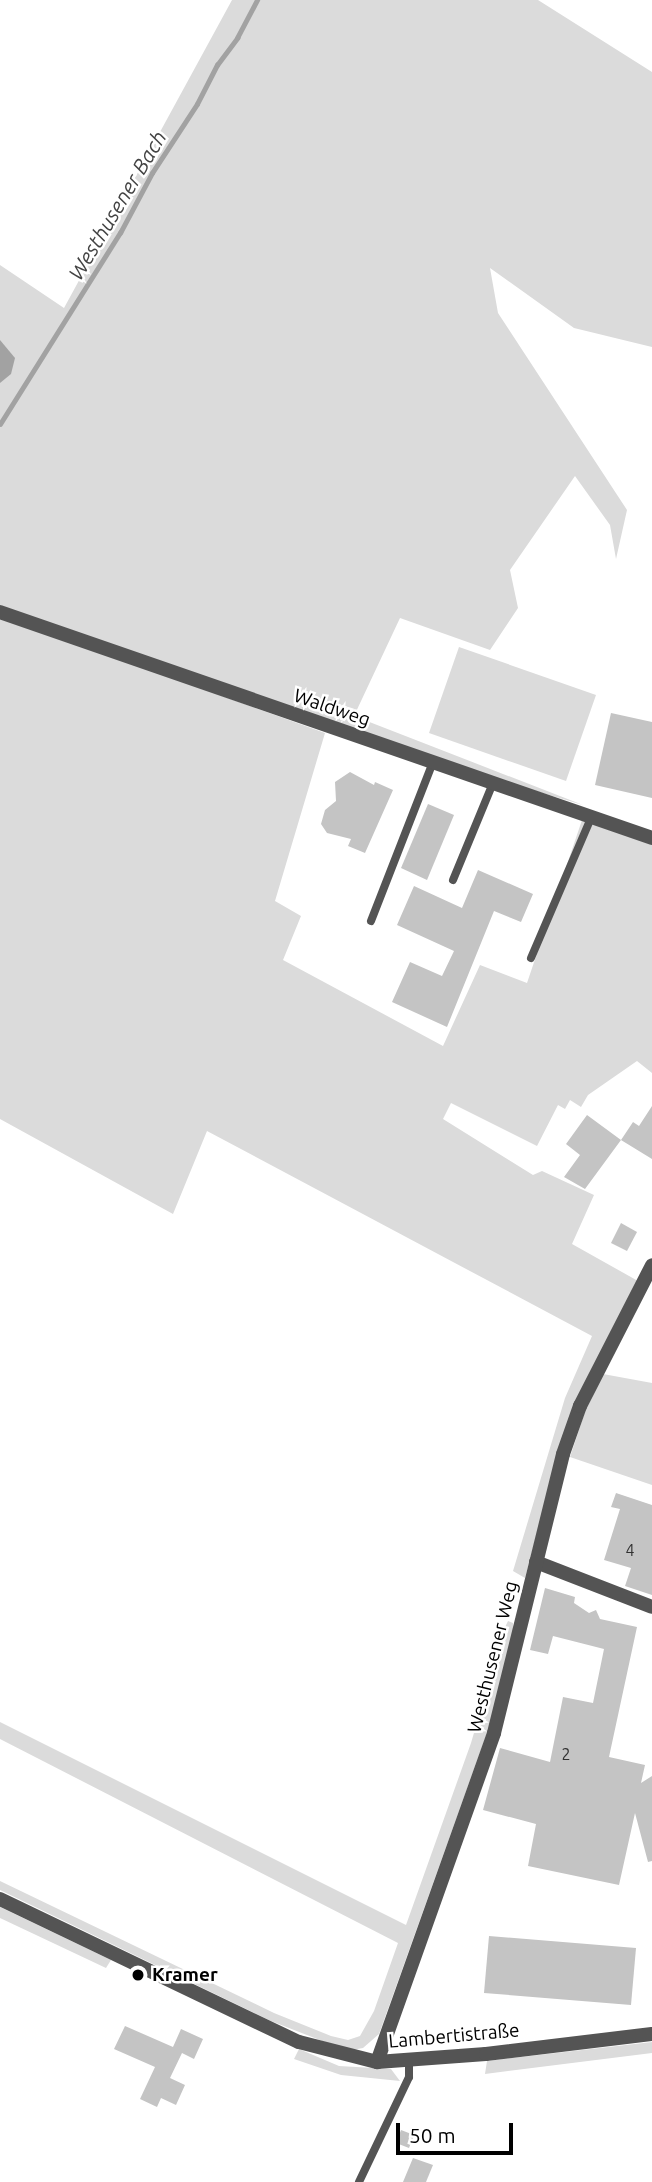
<!DOCTYPE html>
<meta charset="utf-8">
<style>
body{margin:0}
#map{position:relative;width:652px;height:2182px;overflow:hidden;background:#fff;font-family:Ubuntu,sans-serif}
div>[style]{position:absolute}
.green>*{inset:0;background:#dbdbdb}
.water>*{inset:0;background:#a2a2a2}
.stream>*{height:4.5px;margin:-2.25px;padding:0 2.25px;transform-origin:2.25px;border-radius:2.25px;background:#a2a2a2}
.building>*{inset:0;background:#c4c4c4}
.service>*{height:8px;margin:-4px;padding:0 4px;transform-origin:4px;border-radius:4px;background:#545454}
.minor>*{height:14px;margin:-7px;padding:0 7px;transform-origin:7px;border-radius:7px;background:#545454}
.dots>*{width:19px;height:19px;translate:-50% -50%;box-sizing:border-box;border:4px solid #fff;border-radius:50%}
span{translate:-50% -50%;white-space:nowrap;text-align:center;line-height:1.15;-webkit-text-stroke:5px #fff;paint-order:stroke}
.number-label{font-size:16px;color:#313131}
.number-label span{-webkit-text-stroke-width:0}
.street-label{font-size:19px;color:#000}
.poi-label{font-size:19px;color:#000;font-weight:700}
.left{translate:0 -50%;text-align:left}
.water-label{font-size:21px;color:#434343;font-style:italic}
.scale{position:absolute;left:396px;top:2123px;width:117px;height:32px;box-sizing:border-box;border:4px solid #000;border-top:0;padding-left:9px;font-size:21px;line-height:24px;white-space:nowrap;color:#000;-webkit-text-stroke:5px #fff;paint-order:stroke}
</style>
<div id="map">
<div class="green">
<i style="clip-path:polygon(232px 0,538px 0,652px 72px,652px 347px,574px 328px,490px 268px,498px 313px,627px 510px,616px 559px,610px 525px,575px 476px,510px 570px,518px 608px,490px 650px,400px 618px,354px 716px,583px 805px,492px 778px,0 608px,0 265px,64px 308px)"></i>
<i style="clip-path:polygon(0 616px,325px 733px,275px 901px,301px 916px,283px 960px,443px 1046px,480px 965px,527px 983px,582px 820px,652px 843px,652px 1073px,637px 1061px,588px 1095px,581px 1107px,570px 1100px,565px 1109px,558px 1105px,537px 1146px,451px 1103px,443px 1119px,533px 1175px,542px 1171px,594px 1195px,572px 1244px,638px 1281px,558px 1453px,525px 1578px,513px 1571px,565px 1398px,592px 1336px,207px 1131px,173px 1214px,0 1119px)"></i>
<i style="clip-path:polygon(459px 647px,596px 695px,566px 781px,429px 733px)"></i>
<i style="clip-path:polygon(603px 1374px,652px 1383px,652px 1485px,570px 1457px,586px 1409px)"></i>
<i style="clip-path:polygon(508px 1621px,513px 1623px,513px 1635px,488px 1730px,379px 2034px,363px 2048px,352px 2050px,330px 2044px,271px 2021px,0 1890px,0 1881px,274px 2013px,331px 2036px,348px 2040px,360px 2036px,374px 2011px,398px 1943px,0 1739px,0 1722px,406px 1925px,471px 1743px,493px 1668px,492px 1654px)"></i>
<i style="clip-path:polygon(0 1907px,111px 1960px,106px 1968px,0 1918px)"></i>
<i style="clip-path:polygon(652px 2042px,652px 2053px,485px 2074px,487px 2061px)"></i>
<i style="clip-path:polygon(299px 2049px,339px 2066px,391px 2069px,400px 2081px,341px 2075px,294px 2059px)"></i>
</div>
<div class="water">
<i style="clip-path:polygon(0 340px,15px 358px,11px 374px,0 383px)"></i>
</div>
<div class="stream">
<i style="left:0;top:424px;width:226px;rotate:-57.9deg"></i>
<i style="left:120px;top:233px;width:68px;rotate:-61.9deg"></i>
<i style="left:152px;top:173px;width:82px;rotate:-56.9deg"></i>
<i style="left:197px;top:104px;width:44px;rotate:-62.9deg"></i>
<i style="left:217px;top:65px;width:34px;rotate:-53deg"></i>
<i style="left:237px;top:38px;width:43px;rotate:-62.2deg"></i>
</div>
<div class="building">
<i style="clip-path:polygon(611px 713px,652px 722px,652px 798px,595px 785px)"></i>
<i style="clip-path:polygon(350px 772px,374px 785px,375px 782px,393px 790px,365px 853px,348px 846px,351px 839px,327px 833px,321px 824px,325px 810px,336px 801px,335px 782px)"></i>
<i style="clip-path:polygon(428px 804px,454px 815px,427px 880px,401px 868px)"></i>
<i style="clip-path:polygon(478px 870px,533px 894px,521px 922px,494px 911px,447px 1027px,392px 1002px,410px 962px,442px 976px,454px 951px,397px 925px,414px 886px,462px 908px)"></i>
<i style="clip-path:polygon(652px 1106px,652px 1159px,621px 1140px,585px 1189px,564px 1177px,580px 1155px,566px 1144px,587px 1115px,621px 1140px,633px 1122px,639px 1126px)"></i>
<i style="clip-path:polygon(621px 1223px,637px 1232px,627px 1251px,611px 1243px)"></i>
<i style="clip-path:polygon(616px 1493px,652px 1505px,652px 1595px,625px 1586px,631px 1568px,604px 1560px,620px 1509px,611px 1507px)"></i>
<i style="clip-path:polygon(545px 1588px,575px 1597px,574px 1603px,589px 1613px,596px 1610px,600px 1619px,637px 1627px,609px 1757px,645px 1765px,641px 1783px,652px 1776px,652px 1861px,648px 1862px,635px 1813px,619px 1885px,528px 1866px,536px 1824px,483px 1810px,500px 1748px,550px 1762px,563px 1697px,593px 1703px,604px 1649px,553px 1636px,548px 1654px,530px 1650px)"></i>
<i style="clip-path:polygon(489px 1936px,636px 1948px,631px 2005px,484px 1993px)"></i>
<i style="clip-path:polygon(125px 2026px,173px 2047px,181px 2029px,203px 2039px,194px 2059px,182px 2053px,170px 2078px,185px 2085px,176px 2105px,161px 2098px,157px 2107px,140px 2099px,155px 2067px,114px 2049px)"></i>
<i style="clip-path:polygon(401px 2130px,414px 2135px,409px 2148px,396px 2143px)"></i>
<i style="clip-path:polygon(413px 2158px,433px 2165px,426px 2182px,403px 2182px)"></i>
</div>
<div class="service">
<i style="left:453px;top:880px;width:105px;rotate:-67.6deg"></i>
<i style="left:371px;top:921px;width:171px;rotate:-68.7deg"></i>
<i style="left:531px;top:958px;width:152px;rotate:-66.8deg"></i>
<i style="left:359px;top:2182px;width:116px;rotate:-64.5deg"></i>
<i style="left:409px;top:2077px;width:15px;rotate:-90deg"></i>
</div>
<div class="minor">
<i style="left:0;top:612px;width:690px;rotate:19.12deg"></i>
<i style="left:536px;top:1562px;width:124px;rotate:21.2deg"></i>
<i style="left:0;top:1899px;width:331px;rotate:25.6deg"></i>
<i style="left:299px;top:2042px;width:81px;rotate:14.4deg"></i>
<i style="left:377px;top:2062px;width:109px;rotate:-4.2deg"></i>
<i style="left:486px;top:2054px;width:167px;rotate:-6.9deg"></i>
<i style="left:377px;top:2062px;width:349px;rotate:-70.4deg"></i>
<i style="left:494px;top:1733px;width:287px;rotate:-76.1deg"></i>
<i style="left:563px;top:1454px;width:51px;rotate:-70.5deg"></i>
<i style="left:580px;top:1406px;width:158px;rotate:-62.9deg"></i>
</div>
<div class="dots">
<i style="left:138px;top:1975px;background:#000"></i>
</div>
<div class="number-label">
<span style="left:630px;top:1550px">4</span>
<span style="left:566px;top:1754px">2</span>
</div>
<div class="street-label">
<span style="left:332px;top:708px;rotate:19deg">Waldweg</span>
<span style="left:493px;top:1657px;rotate:-76deg">Westhusener Weg</span>
<span style="left:454px;top:2036px;rotate:-5deg">Lambertistraße</span>
</div>
<div class="poi-label">
<span class="left" style="left:152px;top:1975px">Kramer</span>
</div>
<div class="water-label">
<span style="left:117px;top:205px;rotate:-59deg">Westhusener Bach</span>
</div>
<div class="scale">50 m</div>
</div>
